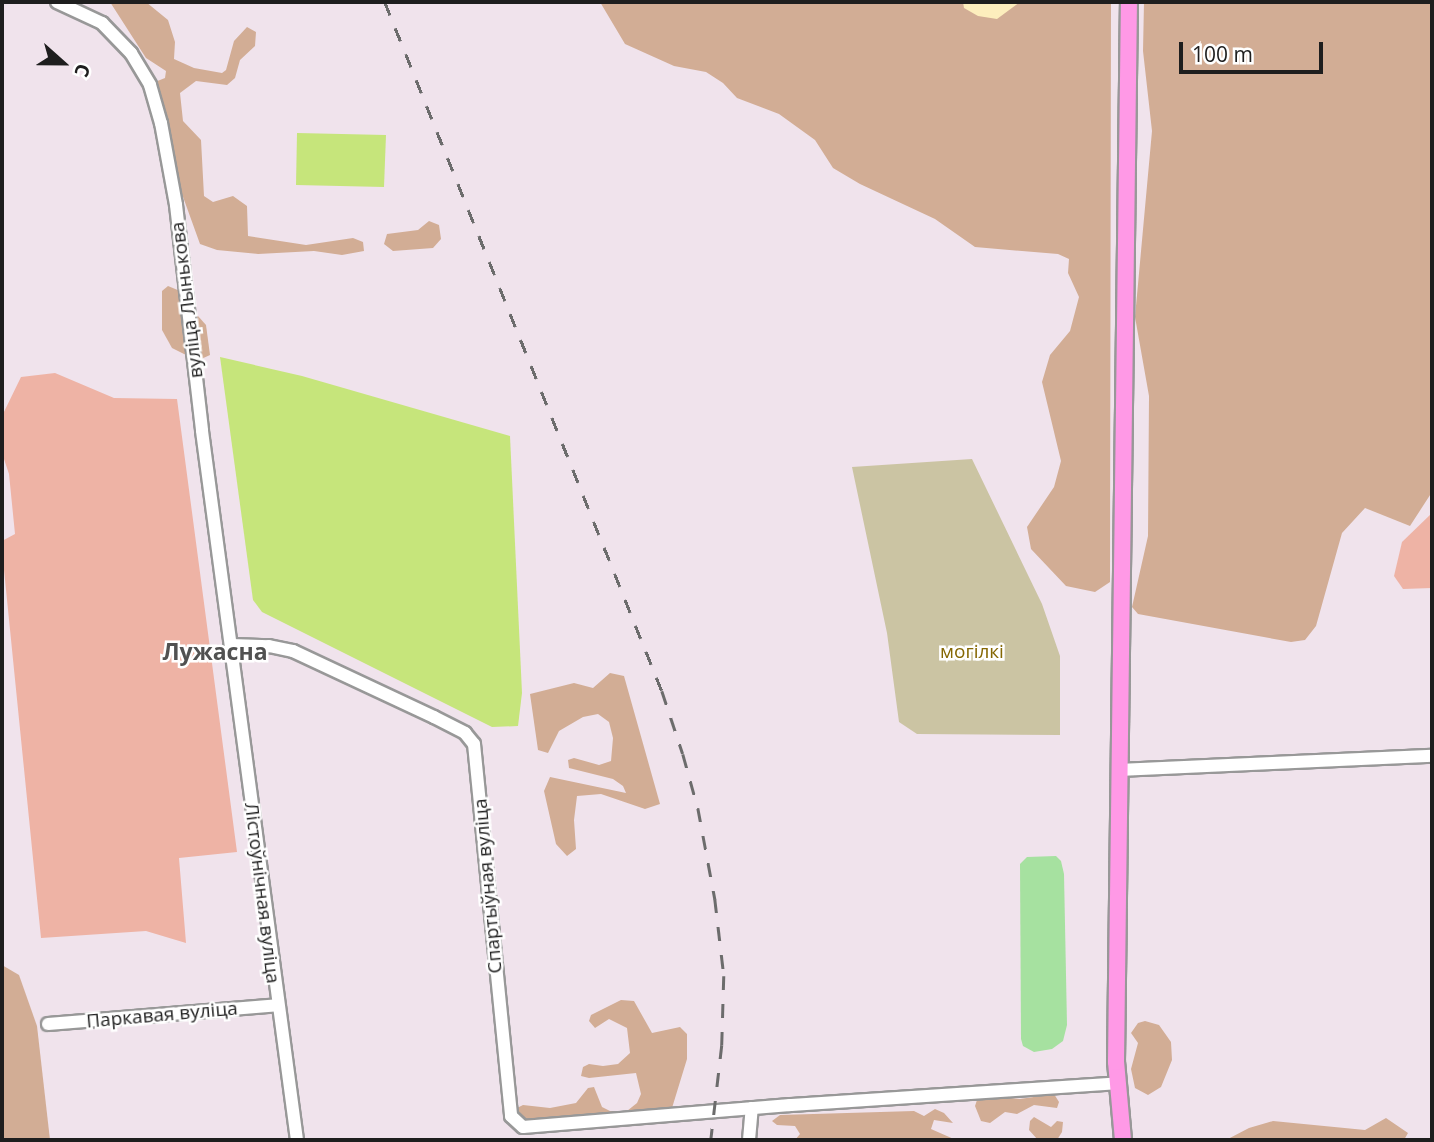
<!DOCTYPE html>
<meta charset="utf-8">
<style>
body{margin:0}
#map{position:relative;width:1434px;height:1142px;overflow:hidden;background:#f0e3ec;font-family:"Open Sans",sans-serif}
div>[style]{position:absolute}
.grass>*{inset:0;background:#eeb3a5}
.forest>*{inset:0;background:#d2ad95}
.cemetery>*{inset:0;background:#cbc4a3}
.park>*{inset:0;background:#fdeebd}
.pitch>*{inset:0;background:#c6e57b}
.water>*{inset:0;background:#a6e1a0}
.roads{filter:drop-shadow(2px 0 #989898) drop-shadow(-2px 0 #989898) drop-shadow(0 2px #989898) drop-shadow(0 -2px #989898)}
.minor>*{height:12px;margin:-6px;padding:0 6px;transform-origin:6px;border-radius:6px;background:#fff}
.major>*{height:16px;margin:-8px;padding:0 8px;transform-origin:8px;border-radius:8px;background:#ff99e6}
.rail>*{height:2.5px;margin-top:-1.25px;transform-origin:0;background:repeating-linear-gradient(90deg,#6c6c6c 0 14px,transparent 0 28px)}
span{translate:-50% -50%;white-space:nowrap;text-align:center;line-height:1.15;-webkit-text-stroke:5px #fff;paint-order:stroke}
.street-label{font-size:19px;color:#1e1e1e}
.park-label{font-size:19px;color:#856703}
.quarter-label{font-size:23px;color:#515151;font-weight:700}
.frame{position:absolute;inset:0;border:4px solid #1e1e1e;pointer-events:none}
.north{position:absolute;left:28px;top:28px;width:70px;height:70px;-webkit-text-stroke:5px #fff;paint-order:stroke;rotate:111deg;font-size:19px;font-weight:700;line-height:28px;text-align:center;color:#1e1e1e}
.north::after{content:'';display:block;margin:auto;width:24px;height:32px;background:#1e1e1e;clip-path:polygon(50% 0,100% 100%,50% 72%,0 100%)}
.scale{position:absolute;left:1179px;top:42px;width:144px;height:32px;box-sizing:border-box;border:4px solid #1e1e1e;border-top:0;padding-left:9px;font-size:21px;line-height:24px;white-space:nowrap;color:#1e1e1e;-webkit-text-stroke:5px #fff;paint-order:stroke}
</style>
<div id="map">
<div class="grass">
<i style="clip-path:polygon(55px 373px,114px 398px,177px 399px,237px 852px,179px 858px,186px 943px,146px 931px,41px 938px,2px 550px,2px 541px,15px 534px,9px 474px,2px 453px,2px 416px,21px 377px)"></i>
<i style="clip-path:polygon(1432px 513px,1432px 588px,1403px 589px,1394px 576px,1402px 542px)"></i>
</div>
<div class="forest">
<i style="clip-path:polygon(110px 2px,146px 2px,168px 20px,175px 42px,174px 59px,194px 68px,222px 73px,226px 70px,234px 41px,247px 27px,256px 32px,255px 46px,240px 60px,235px 78px,227px 85px,196px 81px,180px 93px,183px 121px,201px 140px,204px 196px,213px 202px,233px 196px,247px 206px,248px 236px,306px 245px,353px 238px,363px 242px,364px 251px,342px 255px,314px 251px,258px 254px,217px 250px,200px 244px,178px 183px,155px 82px,165px 78px,166px 71px,146px 58px)"></i>
<i style="clip-path:polygon(600px 2px,1111px 2px,1110px 582px,1095px 592px,1066px 586px,1031px 549px,1027px 527px,1054px 487px,1061px 461px,1042px 382px,1050px 355px,1070px 331px,1079px 297px,1068px 273px,1069px 259px,1058px 254px,975px 247px,935px 219px,860px 184px,833px 168px,815px 140px,779px 114px,737px 98px,723px 83px,706px 72px,674px 66px,625px 44px)"></i>
<i style="clip-path:polygon(1144px 2px,1432px 2px,1432px 492px,1410px 526px,1365px 508px,1342px 533px,1316px 626px,1305px 640px,1291px 642px,1138px 614px,1132px 607px,1148px 536px,1149px 396px,1135px 317px,1152px 131px,1143px 51px)"></i>
<i style="clip-path:polygon(429px 221px,439px 225px,441px 239px,433px 248px,393px 251px,384px 244px,387px 234px,418px 230px)"></i>
<i style="clip-path:polygon(168px 286px,180px 291px,188px 356px,172px 348px,162px 330px,162px 291px)"></i>
<i style="clip-path:polygon(198px 316px,206px 325px,210px 355px,199px 360px,192px 319px)"></i>
<i style="clip-path:polygon(610px 673px,624px 676px,660px 804px,645px 809px,601px 794px,577px 796px,574px 820px,576px 849px,567px 856px,556px 844px,544px 791px,550px 777px,626px 793px,623px 786px,613px 779px,569px 768px,568px 760px,574px 758px,599px 765px,611px 761px,613px 738px,609px 722px,598px 714px,583px 717px,559px 731px,548px 753px,538px 750px,530px 694px,574px 683px,593px 688px)"></i>
<i style="clip-path:polygon(2px 965px,19px 975px,37px 1026px,50px 1140px,2px 1140px)"></i>
<i style="clip-path:polygon(621px 1000px,634px 1001px,652px 1033px,680px 1027px,687px 1034px,687px 1059px,672px 1108px,660px 1113px,527px 1123px,519px 1119px,517px 1108px,523px 1105px,550px 1108px,576px 1103px,588px 1088px,594px 1087px,602px 1107px,610px 1111px,627px 1111px,637px 1103px,641px 1094px,636px 1073px,589px 1078px,581px 1076px,583px 1067px,589px 1064px,603px 1066px,618px 1064px,630px 1053px,627px 1028px,609px 1019px,595px 1028px,589px 1021px,591px 1015px)"></i>
<i style="clip-path:polygon(1145px 1021px,1159px 1025px,1171px 1042px,1172px 1060px,1161px 1087px,1148px 1095px,1135px 1088px,1131px 1069px,1138px 1043px,1131px 1033px,1138px 1023px)"></i>
<i style="clip-path:polygon(1054px 1094px,1059px 1102px,1057px 1108px,1034px 1105px,1017px 1114px,1005px 1112px,990px 1123px,981px 1121px,975px 1106px,977px 1100px,989px 1096px,1020px 1099px)"></i>
<i style="clip-path:polygon(935px 1109px,944px 1113px,953px 1123px,934px 1120px,931px 1129px,956px 1140px,795px 1140px,800px 1134px,795px 1126px,777px 1125px,772px 1121px,780px 1115px,914px 1111px,924px 1116px)"></i>
<i style="clip-path:polygon(1034px 1117px,1051px 1127px,1057px 1121px,1063px 1122px,1062px 1132px,1057px 1140px,1038px 1140px,1029px 1130px,1030px 1121px)"></i>
<i style="clip-path:polygon(1386px 1118px,1408px 1133px,1404px 1140px,1226px 1140px,1249px 1128px,1273px 1121px,1365px 1130px)"></i>
</div>
<div class="cemetery">
<i style="clip-path:polygon(972px 459px,1042px 604px,1060px 656px,1060px 735px,917px 734px,899px 722px,887px 633px,852px 467px)"></i>
</div>
<div class="park">
<i style="clip-path:polygon(963px 2px,1020px 2px,997px 19px,978px 16px,964px 8px)"></i>
</div>
<div class="pitch">
<i style="clip-path:polygon(297px 133px,386px 135px,384px 187px,296px 185px)"></i>
<i style="clip-path:polygon(220px 357px,302px 376px,510px 436px,522px 693px,518px 726px,492px 727px,262px 612px,253px 600px)"></i>
</div>
<div class="water">
<i style="clip-path:polygon(1056px 856px,1061px 861px,1064px 874px,1067px 1025px,1063px 1041px,1052px 1049px,1034px 1052px,1023px 1046px,1021px 1039px,1020px 864px,1027px 857px)"></i>
</div>
<div class="roads">
<div class="minor">
<i style="left:57px;top:2px;width:50px;rotate:25deg"></i>
<i style="left:102px;top:23px;width:42px;rotate:46deg"></i>
<i style="left:131px;top:53px;width:37px;rotate:59deg"></i>
<i style="left:150px;top:85px;width:40px;rotate:74deg"></i>
<i style="left:161px;top:123px;width:83px;rotate:79.6deg"></i>
<i style="left:176px;top:205px;width:227px;rotate:83.4deg"></i>
<i style="left:202px;top:431px;width:715px;rotate:82.37deg"></i>
<i style="left:231px;top:645px;width:38px;rotate:2deg"></i>
<i style="left:269px;top:646px;width:25px;rotate:12deg"></i>
<i style="left:293px;top:651px;width:156px;rotate:25.1deg"></i>
<i style="left:434px;top:717px;width:35px;rotate:27deg"></i>
<i style="left:465px;top:733px;width:14px;rotate:51deg"></i>
<i style="left:474px;top:744px;width:374px;rotate:84.3deg"></i>
<i style="left:511px;top:1116px;width:16px;rotate:43deg"></i>
<i style="left:523px;top:1127px;width:268px;rotate:-4.7deg"></i>
<i style="left:790px;top:1105px;width:328px;rotate:-3.8deg"></i>
<i style="left:1119px;top:770px;width:313px;rotate:-2.6deg"></i>
<i style="left:48px;top:1024px;width:230px;rotate:-4.7deg"></i>
<i style="left:749px;top:1140px;width:32px;rotate:-85deg"></i>
</div>
<div class="major">
<i style="left:1123px;top:1140px;width:78px;rotate:-95.1deg"></i>
<i style="left:1116px;top:1062px;width:1060px;rotate:-89.3deg"></i>
</div>
</div>
<div class="rail">
<i style="left:385px;top:2px;width:743px;rotate:68.1deg"></i>
<i style="left:662px;top:691px;width:66px;rotate:71.6deg"></i>
<i style="left:683px;top:754px;width:56px;rotate:74.5deg"></i>
<i style="left:698px;top:808px;width:93px;rotate:79.4deg"></i>
<i style="left:715px;top:899px;width:78px;rotate:83.3deg"></i>
<i style="left:724px;top:976px;width:69px;rotate:91.7deg"></i>
<i style="left:722px;top:1045px;width:96px;rotate:96.6deg"></i>
</div>
<div class="street-label">
<span style="left:187px;top:300px;rotate:-97deg">вуліца Лынькова</span>
<span style="left:488px;top:886px;rotate:-95deg">Спартыўная вуліца</span>
<span style="left:262px;top:893px;rotate:83deg">Лістоўнічная вуліца</span>
<span style="left:162px;top:1015px;rotate:-5deg">Паркавая вуліца</span>
</div>
<div class="park-label">
<span style="left:972px;top:652px">могілкі</span>
</div>
<div class="quarter-label">
<span style="left:215px;top:651px">Лужасна</span>
</div>
<div class="frame"></div>
<div class="north">С</div>
<div class="scale">100 m</div>
</div>
